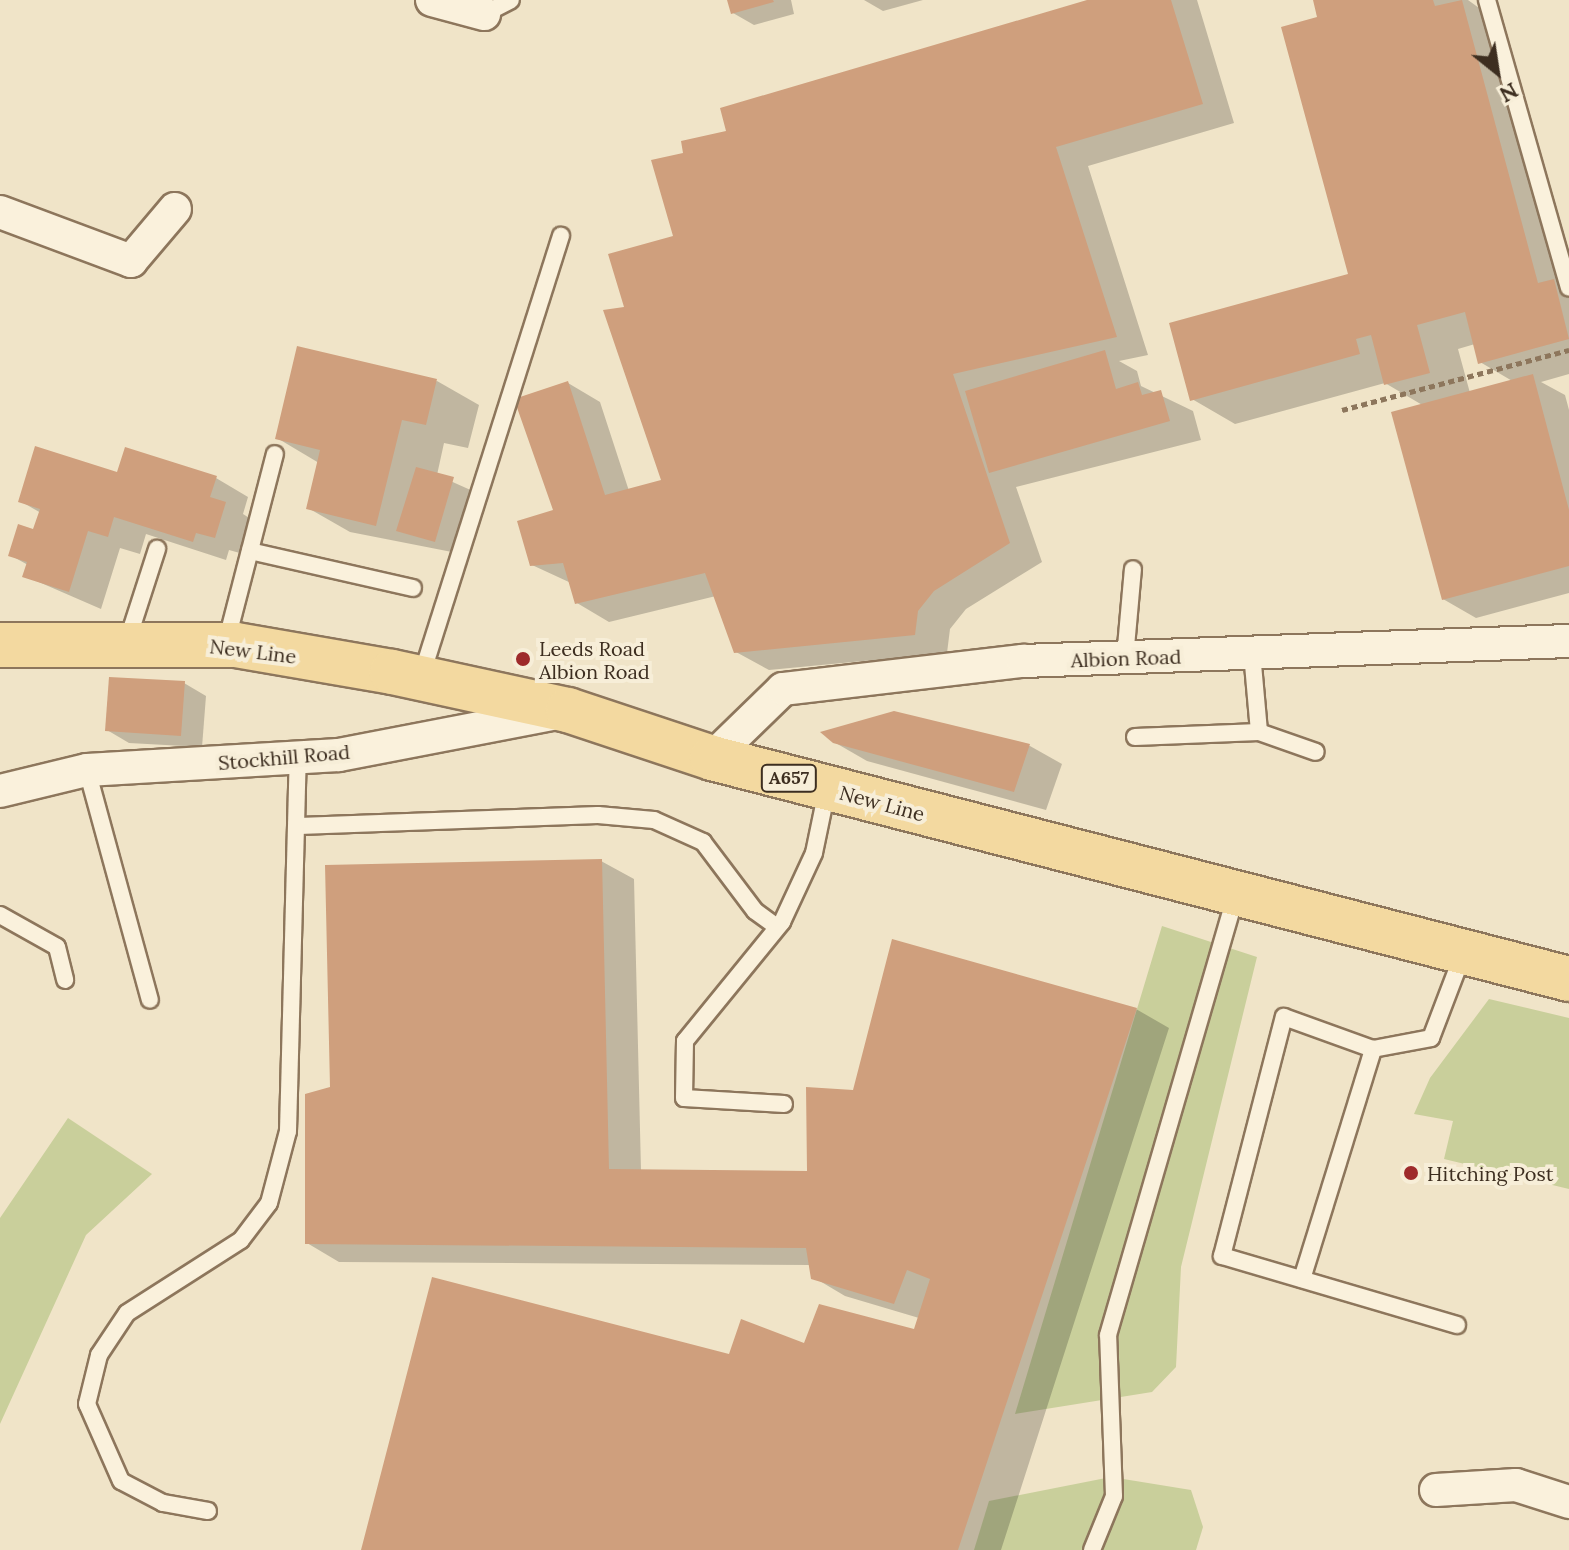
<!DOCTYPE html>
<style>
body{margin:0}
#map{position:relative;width:1569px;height:1550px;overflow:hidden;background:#f0e4c8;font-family:Lora,serif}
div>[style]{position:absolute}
.green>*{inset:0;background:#c9cf9b}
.shadow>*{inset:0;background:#0003}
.building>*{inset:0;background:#cf9f7d}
.path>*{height:5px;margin-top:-2.5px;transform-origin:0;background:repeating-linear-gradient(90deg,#8d765c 0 6px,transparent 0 10px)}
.roads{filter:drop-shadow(2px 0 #8d765c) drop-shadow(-2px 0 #8d765c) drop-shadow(0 2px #8d765c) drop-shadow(0 -2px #8d765c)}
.service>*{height:16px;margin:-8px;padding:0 8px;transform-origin:8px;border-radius:8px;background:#faf1dc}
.minor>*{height:32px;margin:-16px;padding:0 16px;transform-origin:16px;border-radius:16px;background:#faf1dc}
.primary>*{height:44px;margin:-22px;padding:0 22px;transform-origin:22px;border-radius:22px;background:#f3d9a0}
.dots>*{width:22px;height:22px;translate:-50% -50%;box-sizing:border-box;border:4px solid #f7eed8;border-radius:50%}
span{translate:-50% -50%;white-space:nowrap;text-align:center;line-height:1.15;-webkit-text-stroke:8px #f7eed8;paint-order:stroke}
.shield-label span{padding:2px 6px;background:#f7eed8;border:2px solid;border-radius:6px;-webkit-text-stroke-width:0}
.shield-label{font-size:18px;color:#3d2e20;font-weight:700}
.poi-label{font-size:20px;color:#3d2e20}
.left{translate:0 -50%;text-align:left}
.street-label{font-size:20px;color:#3d2e20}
.north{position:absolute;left:1457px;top:32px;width:80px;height:80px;-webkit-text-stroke:6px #f7eed8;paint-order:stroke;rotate:150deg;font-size:22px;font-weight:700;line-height:32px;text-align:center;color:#3d2e20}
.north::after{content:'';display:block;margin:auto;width:28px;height:36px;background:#3d2e20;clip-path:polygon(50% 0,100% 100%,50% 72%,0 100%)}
</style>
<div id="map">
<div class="green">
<i style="clip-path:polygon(1162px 926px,1257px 957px,1181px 1267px,1176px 1367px,1152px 1392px,1015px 1414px)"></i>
<i style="clip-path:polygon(1489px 999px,1569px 1018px,1569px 1189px,1444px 1159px,1453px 1121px,1414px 1114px,1430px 1078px)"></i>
<i style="clip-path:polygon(68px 1118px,152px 1174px,86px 1235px,0 1424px,0 1218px)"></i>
<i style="clip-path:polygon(1111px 1477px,1191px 1490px,1203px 1527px,1196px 1550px,974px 1550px,989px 1501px)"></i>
</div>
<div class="shadow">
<i style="clip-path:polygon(729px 0,791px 0,794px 14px,754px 25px,733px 13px)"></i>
<i style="clip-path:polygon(864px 0,923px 0,883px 11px)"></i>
<i style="clip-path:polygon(1094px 0,1197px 0,1234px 123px,1088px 166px,1148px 355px,1119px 361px,1137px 371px,1141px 386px,1193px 411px,1201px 440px,1016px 487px,1042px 562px,966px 609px,950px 629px,947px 653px,769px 670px,736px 652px,716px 596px,609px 622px,577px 603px,571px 583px,532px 565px,556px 511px,568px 383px,600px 402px,629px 491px,663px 482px,626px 309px,675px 238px,686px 154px)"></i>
<i style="clip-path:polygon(evenodd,1315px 0,1468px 0,1504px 26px,1569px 268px,1569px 374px,1541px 382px,1565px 395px,1569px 410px,1569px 593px,1476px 618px,1443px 599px,1424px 406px,1385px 383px,1235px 424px,1192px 399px,1350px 276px,1315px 0,1475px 344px,1480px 362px,1514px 382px,1470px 393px,1458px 349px,1475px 344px)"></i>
<i style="clip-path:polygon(437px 381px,479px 405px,468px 448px,444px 443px,437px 475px,475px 492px,457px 553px,350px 532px,308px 508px,319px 463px,277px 438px)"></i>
<i style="clip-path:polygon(118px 474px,216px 478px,248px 497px,243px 514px,257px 523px,247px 555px,229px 550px,226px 560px,146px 534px,140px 554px,120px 548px,101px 609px,25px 576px,28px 565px,10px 555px,35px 531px,41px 513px,20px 501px)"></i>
<i style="clip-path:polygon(184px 683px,206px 696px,202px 747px,129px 743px,107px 730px)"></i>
<i style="clip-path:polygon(894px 713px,1030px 746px,1062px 764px,1046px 810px,867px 761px,834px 742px)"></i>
<i style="clip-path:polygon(601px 861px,634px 879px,641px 1171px,809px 1173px,855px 1092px,1136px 1009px,1169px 1028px,1001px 1550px,363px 1550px,730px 1357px,915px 1332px,919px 1318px,845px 1296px,813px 1277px,811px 1265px,339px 1262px,307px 1243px,332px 1089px)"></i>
</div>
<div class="building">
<i style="clip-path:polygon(727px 0,773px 0,774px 2px,731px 14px)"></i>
<i style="clip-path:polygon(1087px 0,1171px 0,1203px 104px,1056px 147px,1117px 337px,953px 374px,1010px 543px,934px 591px,918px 611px,915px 635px,734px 653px,705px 573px,575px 604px,563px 563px,530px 566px,517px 521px,553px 510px,514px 399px,568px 381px,605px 495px,661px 480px,603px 310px,624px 307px,608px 254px,673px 236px,651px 160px,683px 153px,681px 141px,726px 131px,720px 108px)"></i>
<i style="clip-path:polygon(1313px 0,1433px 0,1435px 6px,1462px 0,1538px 283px,1554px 279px,1569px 339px,1478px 364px,1465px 312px,1417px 325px,1430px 373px,1384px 385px,1371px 335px,1356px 339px,1360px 354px,1190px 401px,1169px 323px,1348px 274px,1281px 27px,1317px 17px)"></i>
<i style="clip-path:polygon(297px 346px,437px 379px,426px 425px,402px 420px,376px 526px,306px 509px,320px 450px,275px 439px)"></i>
<i style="clip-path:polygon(1105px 350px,1116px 389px,1138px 382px,1142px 395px,1161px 390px,1170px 421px,989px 473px,965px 391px)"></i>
<i style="clip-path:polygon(1533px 374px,1569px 510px,1569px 566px,1442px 600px,1391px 412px)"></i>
<i style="clip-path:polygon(35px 446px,117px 472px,125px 447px,217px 476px,210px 497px,226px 502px,215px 538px,196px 533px,193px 542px,114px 517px,108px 537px,88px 531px,69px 592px,22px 577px,27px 562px,8px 556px,18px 524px,33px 529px,40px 509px,18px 502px)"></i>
<i style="clip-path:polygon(416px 467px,454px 477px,435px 542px,396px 531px)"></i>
<i style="clip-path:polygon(109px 677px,185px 681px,181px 736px,105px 731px)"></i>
<i style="clip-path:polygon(894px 711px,1030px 744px,1014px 792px,833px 743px,820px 732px)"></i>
<i style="clip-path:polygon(602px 859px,609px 1169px,807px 1171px,806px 1087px,853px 1090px,892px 939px,1137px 1008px,958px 1550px,361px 1550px,432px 1277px,729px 1354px,741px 1319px,804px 1343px,819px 1304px,914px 1329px,930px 1279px,907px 1270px,894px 1304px,811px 1279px,806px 1248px,305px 1244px,305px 1094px,330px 1087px,325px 865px)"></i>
</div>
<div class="path">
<i style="left:1342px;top:410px;width:235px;rotate:-14.8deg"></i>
</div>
<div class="roads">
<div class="service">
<i style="left:1487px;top:0;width:299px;rotate:74.1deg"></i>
<i style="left:484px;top:14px;width:30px;rotate:-27deg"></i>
<i style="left:250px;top:551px;width:167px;rotate:12.8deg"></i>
<i style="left:127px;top:642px;width:98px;rotate:-72.1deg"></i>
<i style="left:226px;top:643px;width:195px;rotate:-75.5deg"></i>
<i style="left:1252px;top:653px;width:79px;rotate:84.9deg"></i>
<i style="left:1125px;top:658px;width:89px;rotate:-84.9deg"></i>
<i style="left:421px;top:677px;width:463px;rotate:-72.4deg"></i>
<i style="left:1135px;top:737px;width:124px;rotate:-2.3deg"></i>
<i style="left:1259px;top:732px;width:60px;rotate:19.3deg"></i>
<i style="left:87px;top:770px;width:238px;rotate:74.7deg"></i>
<i style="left:299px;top:826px;width:299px;rotate:-2.1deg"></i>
<i style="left:598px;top:815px;width:56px;rotate:5.1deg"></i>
<i style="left:654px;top:820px;width:54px;rotate:24.2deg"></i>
<i style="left:703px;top:842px;width:86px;rotate:53deg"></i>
<i style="left:755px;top:911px;width:27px;rotate:36deg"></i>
<i style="left:0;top:915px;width:65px;rotate:29.3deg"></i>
<i style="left:57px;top:947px;width:34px;rotate:76deg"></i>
<i style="left:784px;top:1104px;width:100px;rotate:-176.6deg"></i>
<i style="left:684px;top:1098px;width:57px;rotate:-89deg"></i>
<i style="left:685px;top:1041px;width:154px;rotate:-50.8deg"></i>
<i style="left:782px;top:922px;width:76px;rotate:-65.1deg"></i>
<i style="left:814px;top:853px;width:64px;rotate:-78.3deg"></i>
<i style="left:1302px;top:1279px;width:241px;rotate:-72.8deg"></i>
<i style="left:1457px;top:1325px;width:245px;rotate:-163.6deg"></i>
<i style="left:1222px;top:1256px;width:247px;rotate:-75.5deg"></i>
<i style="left:1284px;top:1017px;width:95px;rotate:19.8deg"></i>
<i style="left:1373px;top:1049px;width:59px;rotate:-10.7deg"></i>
<i style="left:1431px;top:1038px;width:87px;rotate:-69.1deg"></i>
<i style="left:208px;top:1511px;width:46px;rotate:-169.9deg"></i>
<i style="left:163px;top:1503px;width:47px;rotate:-152.4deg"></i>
<i style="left:121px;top:1481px;width:84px;rotate:-113.8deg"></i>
<i style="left:87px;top:1404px;width:50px;rotate:-76.2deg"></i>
<i style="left:99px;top:1355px;width:50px;rotate:-56.3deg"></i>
<i style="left:127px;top:1313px;width:135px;rotate:-32.6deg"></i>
<i style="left:241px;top:1240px;width:46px;rotate:-52.9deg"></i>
<i style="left:269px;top:1203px;width:74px;rotate:-75.2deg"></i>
<i style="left:288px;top:1131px;width:374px;rotate:-88.5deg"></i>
<i style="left:1092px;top:1550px;width:58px;rotate:-67.8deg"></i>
<i style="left:1114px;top:1496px;width:161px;rotate:-92.1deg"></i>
<i style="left:1108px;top:1335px;width:456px;rotate:-73.8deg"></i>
</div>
<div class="minor">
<i style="left:432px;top:0;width:54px;rotate:15.1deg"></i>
<i style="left:0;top:212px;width:140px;rotate:20.5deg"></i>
<i style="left:131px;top:261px;width:68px;rotate:-49.8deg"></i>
<i style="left:712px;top:758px;width:99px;rotate:-44.2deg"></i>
<i style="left:783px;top:689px;width:242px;rotate:-6.7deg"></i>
<i style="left:1023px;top:661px;width:546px;rotate:-2.1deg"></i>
<i style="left:0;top:791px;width:89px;rotate:-13.6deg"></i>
<i style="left:87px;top:770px;width:252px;rotate:-3.4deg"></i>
<i style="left:339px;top:755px;width:222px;rotate:-10.9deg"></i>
<i style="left:1436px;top:1490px;width:80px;rotate:-3.6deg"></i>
<i style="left:1516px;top:1485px;width:56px;rotate:17.8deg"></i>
</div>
<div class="primary">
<i style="left:0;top:645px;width:236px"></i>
<i style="left:236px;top:645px;width:158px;rotate:9.8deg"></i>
<i style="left:392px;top:672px;width:180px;rotate:12.2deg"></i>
<i style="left:568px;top:710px;width:152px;rotate:18.4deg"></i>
<i style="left:712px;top:758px;width:885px;rotate:14.46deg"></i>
</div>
</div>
<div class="dots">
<i style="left:523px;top:659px;background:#9e2a2b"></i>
<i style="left:1411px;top:1173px;background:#9e2a2b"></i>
</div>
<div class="shield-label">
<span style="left:789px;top:778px">A657</span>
</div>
<div class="poi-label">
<span class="left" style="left:539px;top:660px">Leeds Road<br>Albion Road</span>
<span class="left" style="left:1427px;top:1173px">Hitching Post</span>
</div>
<div class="street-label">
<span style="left:253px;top:651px;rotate:7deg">New Line</span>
<span style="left:1126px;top:658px;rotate:-2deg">Albion Road</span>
<span style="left:284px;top:757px;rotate:-5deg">Stockhill Road</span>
<span style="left:882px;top:803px;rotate:15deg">New Line</span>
</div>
<div class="north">N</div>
</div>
